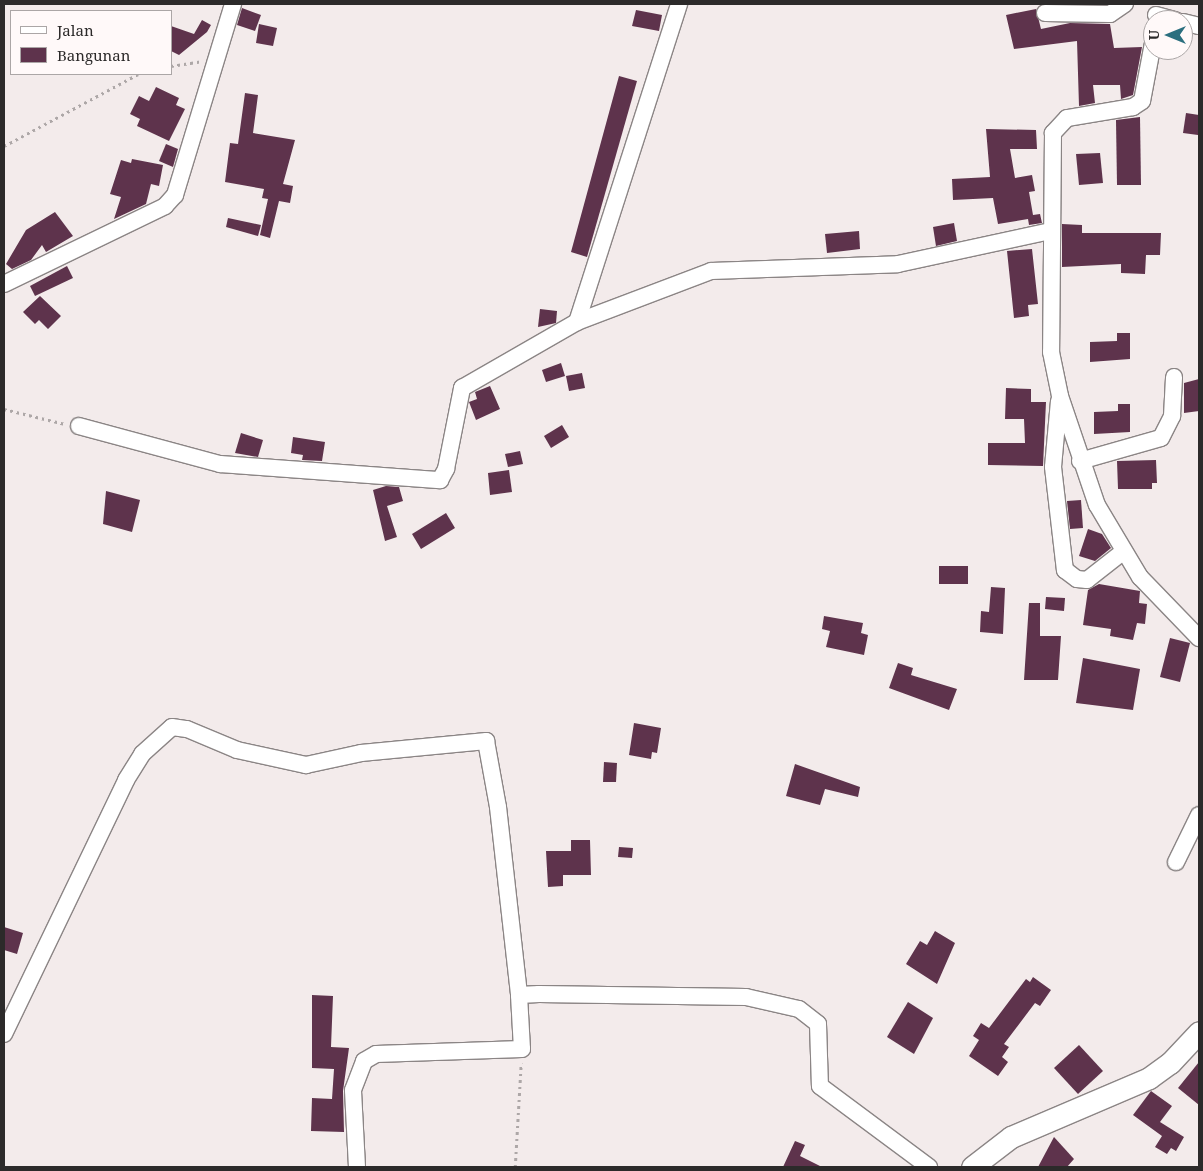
<!DOCTYPE html>
<style>
body{margin:0}
#map{position:relative;width:1203px;height:1171px;overflow:hidden;background:#f3ebeb;font-family:"Noto Serif",serif}
div>[style]{position:absolute}
.building>*{inset:0;background:#5e334c}
.path>*{height:2.5px;margin-top:-1.25px;transform-origin:0;background:repeating-linear-gradient(90deg,#ada7a7 0 2.5px,transparent 0 6.5px)}
.roads{filter:drop-shadow(1px 0 #8b8585) drop-shadow(-1px 0 #8b8585) drop-shadow(0 1px #8b8585) drop-shadow(0 -1px #8b8585)}
.minor>*{height:16px;margin:-8px;padding:0 8px;transform-origin:8px;border-radius:8px;background:#fff}
.tertiary>*{height:21px;margin:-10.5px;padding:0 10.5px;transform-origin:10.5px;border-radius:10.5px;background:#fff}
span{translate:-50% -50%;white-space:nowrap;text-align:center;line-height:1.15;-webkit-text-stroke:5px #fff9f9;paint-order:stroke}
.frame{position:absolute;inset:0;border:5px solid #2c2a2a;pointer-events:none}
.legend{position:absolute;left:10px;top:10px;width:162px;height:65px;box-sizing:border-box;background:#fff9f9;border:1px solid #aba6a6;margin:0;padding:6px 9px;list-style:none;font-size:15px;color:#2c2a2a}
.legend li{display:flex;align-items:center;gap:10px;height:25px}
.legend b{width:25px;border:1px solid #aba6a6}
.north{position:absolute;left:1143px;top:10px;width:50px;height:50px;box-sizing:border-box;background:#fff9f9;border:1px solid #aba6a6;border-radius:50%;rotate:270deg;font-size:14px;font-weight:700;line-height:20px;text-align:center;color:#2c2a2a}
.north::after{content:'';display:block;margin:auto;width:18px;height:22px;background:#2b6f7f;clip-path:polygon(50% 0,100% 100%,50% 72%,0 100%)}
</style>
<div id="map">
<div class="building">
<i style="clip-path:polygon(242px 8px,261px 15px,255px 31px,237px 25px)"></i>
<i style="clip-path:polygon(1036px 9px,1041px 29px,1070px 23px,1110px 24px,1114px 48px,1142px 47px,1133px 95px,1121px 99px,1120px 85px,1093px 85px,1095px 103px,1079px 106px,1077px 41px,1014px 49px,1006px 15px)"></i>
<i style="clip-path:polygon(636px 10px,662px 15px,659px 31px,632px 26px)"></i>
<i style="clip-path:polygon(202px 20px,211px 25px,207px 32px,179px 55px,171px 51px,171px 26px,194px 34px)"></i>
<i style="clip-path:polygon(259px 24px,277px 28px,273px 46px,256px 43px)"></i>
<i style="clip-path:polygon(619px 76px,637px 81px,587px 257px,571px 252px)"></i>
<i style="clip-path:polygon(156px 87px,179px 98px,176px 105px,185px 109px,169px 141px,137px 126px,140px 119px,130px 114px,139px 96px,149px 101px)"></i>
<i style="clip-path:polygon(245px 93px,258px 95px,253px 133px,295px 140px,283px 184px,293px 186px,290px 203px,279px 201px,270px 238px,260px 235px,268px 199px,262px 198px,264px 189px,225px 182px,230px 143px,238px 144px)"></i>
<i style="clip-path:polygon(1186px 113px,1199px 115px,1198px 135px,1183px 133px)"></i>
<i style="clip-path:polygon(1140px 117px,1141px 185px,1117px 185px,1116px 120px)"></i>
<i style="clip-path:polygon(986px 129px,1036px 130px,1037px 149px,1010px 149px,1015px 178px,1032px 175px,1035px 191px,1029px 192px,1033px 215px,1040px 214px,1042px 223px,1029px 225px,1028px 219px,998px 224px,993px 198px,953px 200px,952px 179px,990px 177px)"></i>
<i style="clip-path:polygon(166px 144px,178px 149px,173px 167px,159px 161px)"></i>
<i style="clip-path:polygon(1100px 153px,1103px 183px,1079px 185px,1076px 154px)"></i>
<i style="clip-path:polygon(132px 159px,163px 165px,159px 186px,151px 184px,146px 204px,114px 219px,121px 197px,110px 194px,121px 160px,131px 163px)"></i>
<i style="clip-path:polygon(55px 212px,73px 236px,46px 252px,42px 245px,31px 260px,12px 269px,6px 264px,26px 230px)"></i>
<i style="clip-path:polygon(228px 218px,261px 225px,258px 236px,226px 227px)"></i>
<i style="clip-path:polygon(954px 223px,957px 241px,936px 246px,933px 227px)"></i>
<i style="clip-path:polygon(1062px 224px,1082px 225px,1082px 233px,1161px 233px,1160px 255px,1146px 255px,1145px 274px,1121px 273px,1121px 264px,1062px 267px)"></i>
<i style="clip-path:polygon(859px 231px,860px 249px,827px 253px,825px 234px)"></i>
<i style="clip-path:polygon(1032px 249px,1038px 304px,1028px 305px,1029px 316px,1014px 318px,1007px 251px)"></i>
<i style="clip-path:polygon(67px 266px,73px 278px,35px 296px,30px 286px)"></i>
<i style="clip-path:polygon(40px 296px,61px 316px,48px 329px,39px 320px,35px 324px,23px 312px)"></i>
<i style="clip-path:polygon(540px 309px,557px 311px,556px 323px,538px 327px)"></i>
<i style="clip-path:polygon(1117px 333px,1130px 333px,1130px 359px,1090px 362px,1090px 342px,1117px 341px)"></i>
<i style="clip-path:polygon(561px 363px,565px 376px,546px 382px,542px 370px)"></i>
<i style="clip-path:polygon(582px 373px,585px 388px,569px 391px,566px 376px)"></i>
<i style="clip-path:polygon(1199px 379px,1199px 411px,1184px 413px,1184px 383px)"></i>
<i style="clip-path:polygon(490px 386px,500px 409px,476px 420px,469px 402px,477px 399px,475px 392px)"></i>
<i style="clip-path:polygon(1006px 388px,1031px 389px,1031px 402px,1046px 402px,1043px 466px,988px 465px,988px 443px,1025px 443px,1024px 419px,1005px 419px)"></i>
<i style="clip-path:polygon(1118px 404px,1130px 404px,1130px 432px,1094px 434px,1094px 412px,1118px 411px)"></i>
<i style="clip-path:polygon(562px 425px,569px 437px,551px 448px,544px 436px)"></i>
<i style="clip-path:polygon(241px 433px,263px 440px,258px 457px,235px 453px)"></i>
<i style="clip-path:polygon(293px 437px,325px 442px,322px 461px,302px 460px,303px 455px,291px 453px)"></i>
<i style="clip-path:polygon(520px 451px,523px 464px,508px 467px,505px 454px)"></i>
<i style="clip-path:polygon(1156px 460px,1157px 483px,1152px 483px,1152px 489px,1118px 489px,1117px 461px)"></i>
<i style="clip-path:polygon(509px 470px,512px 492px,490px 495px,488px 473px)"></i>
<i style="clip-path:polygon(386px 486px,399px 487px,403px 501px,387px 506px,397px 537px,385px 541px,373px 490px)"></i>
<i style="clip-path:polygon(106px 491px,140px 500px,132px 532px,103px 524px)"></i>
<i style="clip-path:polygon(1081px 500px,1083px 528px,1070px 529px,1067px 501px)"></i>
<i style="clip-path:polygon(446px 513px,455px 528px,421px 549px,412px 534px)"></i>
<i style="clip-path:polygon(1088px 529px,1102px 534px,1111px 548px,1095px 561px,1079px 556px)"></i>
<i style="clip-path:polygon(939px 566px,968px 566px,968px 584px,939px 584px)"></i>
<i style="clip-path:polygon(1099px 584px,1140px 591px,1139px 603px,1147px 604px,1145px 624px,1137px 623px,1133px 640px,1110px 636px,1111px 629px,1083px 625px,1088px 590px)"></i>
<i style="clip-path:polygon(991px 587px,1005px 588px,1003px 634px,980px 632px,981px 611px,989px 612px)"></i>
<i style="clip-path:polygon(1046px 597px,1065px 598px,1064px 611px,1045px 609px)"></i>
<i style="clip-path:polygon(1029px 603px,1040px 603px,1040px 636px,1061px 636px,1058px 680px,1024px 680px)"></i>
<i style="clip-path:polygon(824px 616px,863px 623px,861px 633px,868px 635px,864px 655px,826px 647px,830px 631px,822px 629px)"></i>
<i style="clip-path:polygon(1170px 638px,1190px 643px,1180px 682px,1160px 677px)"></i>
<i style="clip-path:polygon(1083px 658px,1140px 669px,1133px 710px,1076px 703px)"></i>
<i style="clip-path:polygon(898px 663px,913px 668px,911px 675px,957px 689px,949px 710px,889px 688px)"></i>
<i style="clip-path:polygon(634px 723px,661px 728px,657px 753px,652px 752px,651px 759px,629px 755px)"></i>
<i style="clip-path:polygon(604px 762px,617px 763px,616px 782px,603px 782px)"></i>
<i style="clip-path:polygon(795px 764px,860px 787px,858px 797px,825px 789px,820px 805px,786px 796px)"></i>
<i style="clip-path:polygon(571px 840px,590px 840px,591px 875px,563px 875px,563px 886px,548px 887px,546px 851px,571px 851px)"></i>
<i style="clip-path:polygon(619px 847px,633px 848px,632px 858px,618px 857px)"></i>
<i style="clip-path:polygon(4px 927px,23px 933px,17px 954px,4px 950px)"></i>
<i style="clip-path:polygon(935px 931px,955px 943px,937px 984px,906px 964px,920px 941px,927px 945px)"></i>
<i style="clip-path:polygon(1033px 977px,1051px 990px,1040px 1006px,1035px 1003px,1004px 1044px,1009px 1047px,1002px 1057px,1008px 1062px,998px 1076px,969px 1056px,979px 1040px,973px 1036px,981px 1023px,989px 1028px,1026px 979px,1030px 982px)"></i>
<i style="clip-path:polygon(312px 995px,333px 996px,331px 1047px,349px 1048px,343px 1091px,344px 1132px,311px 1131px,312px 1098px,332px 1099px,334px 1069px,312px 1068px)"></i>
<i style="clip-path:polygon(908px 1002px,933px 1018px,914px 1054px,887px 1037px)"></i>
<i style="clip-path:polygon(1079px 1045px,1103px 1071px,1078px 1094px,1054px 1068px)"></i>
<i style="clip-path:polygon(1199px 1062px,1199px 1105px,1178px 1088px)"></i>
<i style="clip-path:polygon(1151px 1091px,1172px 1106px,1160px 1122px,1184px 1137px,1176px 1151px,1171px 1148px,1167px 1154px,1155px 1147px,1162px 1136px,1133px 1115px)"></i>
<i style="clip-path:polygon(1054px 1137px,1074px 1159px,1067px 1167px,1038px 1167px)"></i>
<i style="clip-path:polygon(795px 1141px,805px 1145px,800px 1156px,822px 1167px,783px 1167px)"></i>
</div>
<div class="path">
<i style="left:171px;top:66px;width:31px;rotate:-9deg"></i>
<i style="left:4px;top:146px;width:152px;rotate:-28.2deg"></i>
<i style="left:4px;top:409px;width:63px;rotate:13.8deg"></i>
<i style="left:515px;top:1167px;width:104px;rotate:-86.7deg"></i>
</div>
<div class="roads">
<div class="minor">
<i style="left:1045px;top:13px;width:65px;rotate:0.9deg"></i>
<i style="left:1110px;top:14px;width:18px;rotate:-34deg"></i>
<i style="left:1156px;top:15px;width:20px;rotate:15deg"></i>
<i style="left:1183px;top:22px;width:16px;rotate:14deg"></i>
<i style="left:1153px;top:43px;width:59px;rotate:100.7deg"></i>
<i style="left:1142px;top:101px;width:11px;rotate:146deg"></i>
<i style="left:1133px;top:107px;width:67px;rotate:170.5deg"></i>
<i style="left:1067px;top:118px;width:21px;rotate:133deg"></i>
<i style="left:1053px;top:133px;width:219px;rotate:90.5deg"></i>
<i style="left:1051px;top:352px;width:45px;rotate:78.4deg"></i>
<i style="left:1060px;top:396px;width:115px;rotate:71.3deg"></i>
<i style="left:1097px;top:505px;width:84px;rotate:59.2deg"></i>
<i style="left:1140px;top:577px;width:85px;rotate:46deg"></i>
<i style="left:4px;top:284px;width:179px;rotate:-25.8deg"></i>
<i style="left:165px;top:206px;width:15px;rotate:-48deg"></i>
<i style="left:175px;top:195px;width:200px;rotate:-73.1deg"></i>
<i style="left:577px;top:322px;width:334px;rotate:-72.2deg"></i>
<i style="left:1059px;top:401px;width:66px;rotate:95.2deg"></i>
<i style="left:1053px;top:467px;width:104px;rotate:83.4deg"></i>
<i style="left:1065px;top:570px;width:15px;rotate:37deg"></i>
<i style="left:1077px;top:579px;width:10px;rotate:6deg"></i>
<i style="left:1087px;top:580px;width:47px;rotate:-38.1deg"></i>
<i style="left:79px;top:426px;width:146px;rotate:15.1deg"></i>
<i style="left:220px;top:464px;width:221px;rotate:4.2deg"></i>
<i style="left:440px;top:480px;width:13px;rotate:-61deg"></i>
<i style="left:446px;top:469px;width:83px;rotate:-78.8deg"></i>
<i style="left:462px;top:388px;width:133px;rotate:-29.9deg"></i>
<i style="left:577px;top:322px;width:143px;rotate:-20.8deg"></i>
<i style="left:711px;top:271px;width:187px;rotate:-2.1deg"></i>
<i style="left:898px;top:264px;width:156px;rotate:-12.2deg"></i>
<i style="left:1080px;top:461px;width:84px;rotate:-15.9deg"></i>
<i style="left:1161px;top:438px;width:25px;rotate:-63deg"></i>
<i style="left:1172px;top:416px;width:39px;rotate:-87deg"></i>
<i style="left:1176px;top:862px;width:52px;rotate:-63.9deg"></i>
<i style="left:4px;top:1034px;width:282px;rotate:-64.3deg"></i>
<i style="left:126px;top:780px;width:31px;rotate:-58deg"></i>
<i style="left:142px;top:754px;width:40px;rotate:-42deg"></i>
<i style="left:172px;top:727px;width:15px;rotate:8deg"></i>
<i style="left:187px;top:729px;width:54px;rotate:22.8deg"></i>
<i style="left:237px;top:750px;width:71px;rotate:12.3deg"></i>
<i style="left:306px;top:765px;width:56px;rotate:-12.3deg"></i>
<i style="left:361px;top:753px;width:126px;rotate:-5.5deg"></i>
<i style="left:486px;top:741px;width:67px;rotate:79.7deg"></i>
<i style="left:498px;top:807px;width:189px;rotate:83.6deg"></i>
<i style="left:357px;top:1167px;width:77px;rotate:-93deg"></i>
<i style="left:353px;top:1090px;width:31px;rotate:-69deg"></i>
<i style="left:364px;top:1061px;width:14px;rotate:-30deg"></i>
<i style="left:376px;top:1054px;width:146px;rotate:-2deg"></i>
<i style="left:522px;top:1049px;width:54px;rotate:-93.2deg"></i>
<i style="left:519px;top:995px;width:20px;rotate:-3deg"></i>
<i style="left:539px;top:994px;width:207px;rotate:0.8deg"></i>
<i style="left:746px;top:997px;width:54px;rotate:12.8deg"></i>
<i style="left:799px;top:1009px;width:24px;rotate:38deg"></i>
<i style="left:818px;top:1024px;width:62px;rotate:88.2deg"></i>
<i style="left:820px;top:1086px;width:136px;rotate:36.6deg"></i>
</div>
<div class="tertiary">
<i style="left:972px;top:1167px;width:49px;rotate:-37.6deg"></i>
<i style="left:1011px;top:1137px;width:150px;rotate:-23.1deg"></i>
<i style="left:1149px;top:1078px;width:26px;rotate:-36deg"></i>
<i style="left:1170px;top:1063px;width:42px;rotate:-46.9deg"></i>
</div>
</div>
<div class="frame"></div>
<ul class="legend">
<li><b style="height:6px;background:#fff"></b>Jalan</li>
<li><b style="height:14px;background:#5e334c"></b>Bangunan</li>
</ul>
<div class="north">U</div>
</div>
